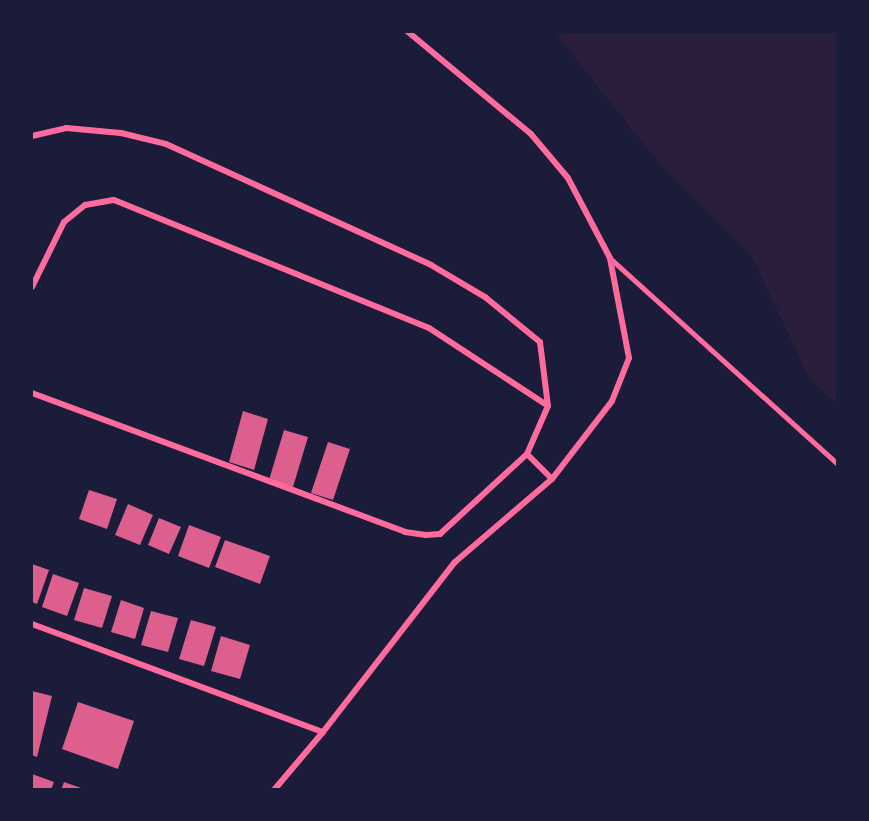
<!DOCTYPE html>
<style>
body{margin:0}
#map{position:relative;width:869px;height:821px;overflow:hidden;background:#1b1b3a;font-family:"DM Sans",sans-serif}
div>[style]{position:absolute}
.green>*{inset:0;background:#2a1e3b}
.building>*{inset:0;background:#dd5f8e}
.service>*{height:4.5px;margin:-2.25px;padding:0 2.25px;transform-origin:2.25px;border-radius:2.25px;background:#ff6b9d}
.minor>*{height:6px;margin:-3px;padding:0 3px;transform-origin:3px;border-radius:3px;background:#ff6b9d}
span{translate:-50% -50%;white-space:nowrap;text-align:center;line-height:1.15;-webkit-text-stroke:6px #1b1b3a;paint-order:stroke}
.frame{position:absolute;inset:0;border:33px solid #1b1b3a;pointer-events:none}
</style>
<div id="map">
<div class="green">
<i style="clip-path:polygon(555px 32px,837px 32px,837px 404px,809px 378px,751px 254px,653px 156px)"></i>
</div>
<div class="building">
<i style="clip-path:polygon(243px 411px,268px 419px,254px 470px,229px 462px)"></i>
<i style="clip-path:polygon(284px 430px,308px 437px,293px 487px,269px 480px)"></i>
<i style="clip-path:polygon(328px 442px,350px 449px,333px 500px,311px 493px)"></i>
<i style="clip-path:polygon(89px 490px,117px 499px,107px 529px,79px 519px)"></i>
<i style="clip-path:polygon(128px 504px,153px 515px,140px 545px,115px 535px)"></i>
<i style="clip-path:polygon(159px 518px,181px 527px,169px 554px,148px 545px)"></i>
<i style="clip-path:polygon(189px 525px,221px 537px,209px 568px,178px 556px)"></i>
<i style="clip-path:polygon(225px 540px,270px 556px,260px 584px,215px 567px)"></i>
<i style="clip-path:polygon(32px 564px,49px 570px,37px 604px,32px 602px)"></i>
<i style="clip-path:polygon(53px 574px,79px 583px,67px 616px,42px 607px)"></i>
<i style="clip-path:polygon(84px 588px,112px 596px,102px 628px,74px 620px)"></i>
<i style="clip-path:polygon(121px 600px,144px 608px,135px 639px,111px 632px)"></i>
<i style="clip-path:polygon(151px 611px,178px 618px,168px 652px,141px 645px)"></i>
<i style="clip-path:polygon(191px 620px,216px 627px,204px 666px,179px 659px)"></i>
<i style="clip-path:polygon(221px 636px,250px 645px,240px 679px,211px 671px)"></i>
<i style="clip-path:polygon(32px 691px,52px 696px,37px 757px,32px 755px)"></i>
<i style="clip-path:polygon(78px 702px,134px 721px,118px 769px,62px 749px)"></i>
<i style="clip-path:polygon(32px 774px,54px 782px,51px 790px,32px 790px)"></i>
<i style="clip-path:polygon(64px 782px,84px 789px,84px 790px,61px 790px)"></i>
</div>
<div class="service">
<i style="left:610px;top:258px;width:307px;rotate:42.1deg"></i>
</div>
<div class="minor">
<i style="left:32px;top:136px;width:35px;rotate:-13deg"></i>
<i style="left:66px;top:128px;width:55px;rotate:5.2deg"></i>
<i style="left:121px;top:133px;width:46px;rotate:13.7deg"></i>
<i style="left:166px;top:144px;width:291px;rotate:24.5deg"></i>
<i style="left:431px;top:265px;width:63px;rotate:30.7deg"></i>
<i style="left:485px;top:297px;width:71px;rotate:39.3deg"></i>
<i style="left:540px;top:342px;width:64px;rotate:82.9deg"></i>
<i style="left:548px;top:406px;width:52px;rotate:113.6deg"></i>
<i style="left:527px;top:454px;width:35px;rotate:45deg"></i>
<i style="left:32px;top:287px;width:72px;rotate:-63.8deg"></i>
<i style="left:64px;top:222px;width:27px;rotate:-39deg"></i>
<i style="left:85px;top:205px;width:29px;rotate:-10deg"></i>
<i style="left:114px;top:200px;width:340px;rotate:22.1deg"></i>
<i style="left:429px;top:328px;width:142px;rotate:33.2deg"></i>
<i style="left:32px;top:393px;width:398px;rotate:20.4deg"></i>
<i style="left:405px;top:532px;width:21px;rotate:8deg"></i>
<i style="left:426px;top:535px;width:14px;rotate:-4deg"></i>
<i style="left:440px;top:534px;width:118px;rotate:-42.6deg"></i>
<i style="left:32px;top:624px;width:310px;rotate:20.4deg"></i>
<i style="left:274px;top:790px;width:76px;rotate:-49.8deg"></i>
<i style="left:323px;top:732px;width:215px;rotate:-52.2deg"></i>
<i style="left:455px;top:562px;width:128px;rotate:-40.6deg"></i>
<i style="left:552px;top:479px;width:98px;rotate:-52.4deg"></i>
<i style="left:612px;top:401px;width:46px;rotate:-68.4deg"></i>
<i style="left:629px;top:358px;width:102px;rotate:-100.8deg"></i>
<i style="left:610px;top:258px;width:90px;rotate:-117.7deg"></i>
<i style="left:568px;top:178px;width:57px;rotate:-130.1deg"></i>
<i style="left:531px;top:134px;width:160px;rotate:-140.3deg"></i>
</div>
<div class="frame"></div>
</div>
